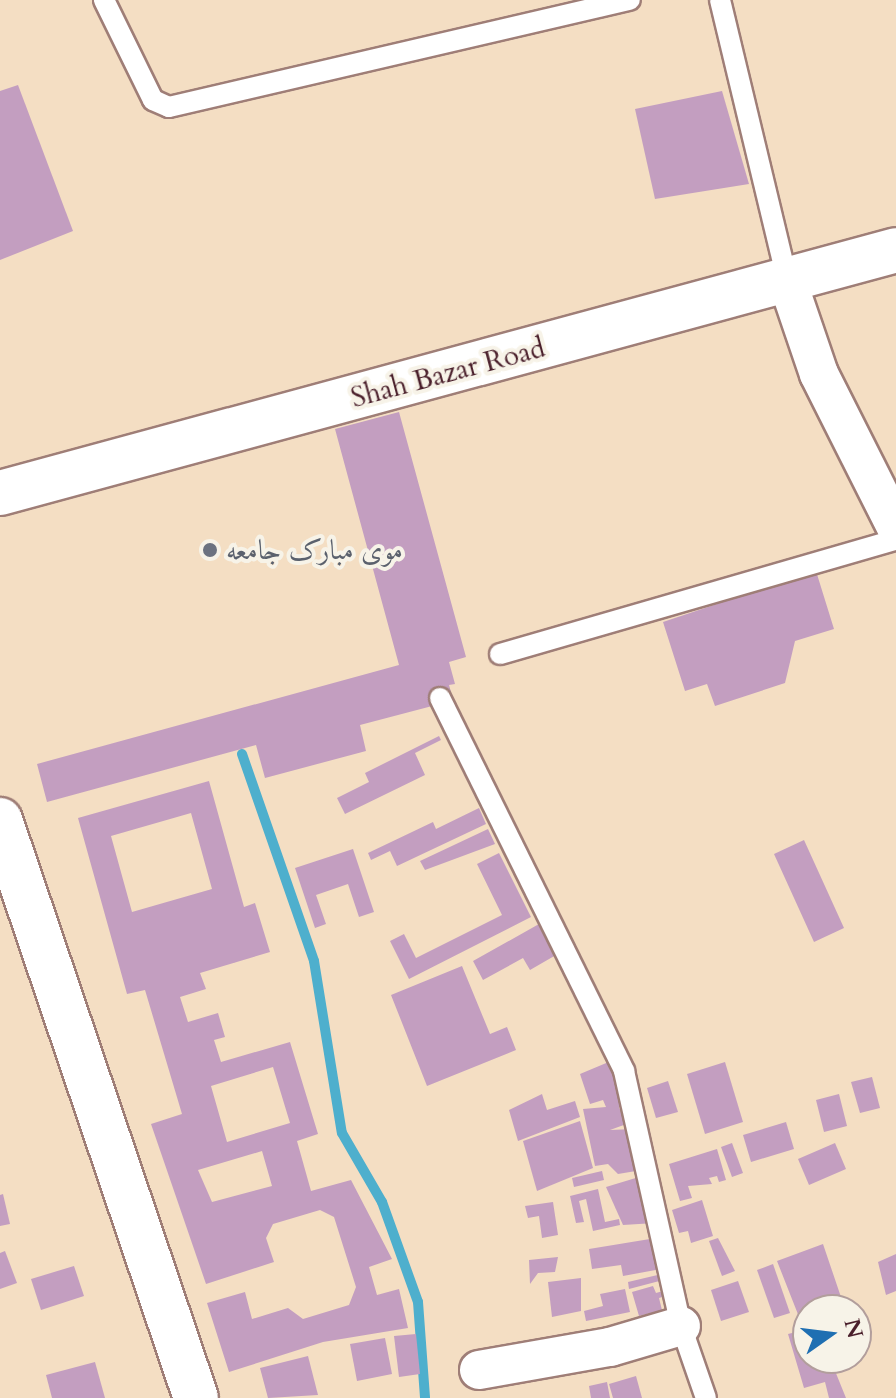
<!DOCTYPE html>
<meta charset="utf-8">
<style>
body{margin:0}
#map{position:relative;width:896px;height:1398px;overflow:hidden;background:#f4dec3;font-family:Cardo,Amiri,serif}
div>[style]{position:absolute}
.stream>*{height:10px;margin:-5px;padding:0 5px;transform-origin:5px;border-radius:5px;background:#4eafcd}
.building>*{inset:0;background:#c39ec0}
.roads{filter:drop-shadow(2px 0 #9f7e77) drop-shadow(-2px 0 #9f7e77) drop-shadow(0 2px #9f7e77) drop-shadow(0 -2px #9f7e77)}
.lane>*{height:20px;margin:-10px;padding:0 10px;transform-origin:10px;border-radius:10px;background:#fff}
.street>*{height:38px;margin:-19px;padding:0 19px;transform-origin:19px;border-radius:19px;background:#fff}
.secondary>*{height:44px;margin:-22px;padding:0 22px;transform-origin:22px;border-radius:22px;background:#fff}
.dots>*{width:22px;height:22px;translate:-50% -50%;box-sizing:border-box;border:4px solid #f7f3e8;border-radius:50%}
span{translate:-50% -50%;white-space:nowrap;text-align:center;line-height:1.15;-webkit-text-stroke:8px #f7f3e8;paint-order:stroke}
.street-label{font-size:28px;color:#4a1f2b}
.worship-label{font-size:28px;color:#5b616d}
.left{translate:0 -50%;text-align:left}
.north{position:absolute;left:792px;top:1294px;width:80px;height:80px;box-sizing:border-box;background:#f7f3e8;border:2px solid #b29e9c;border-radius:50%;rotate:76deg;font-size:22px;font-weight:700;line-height:32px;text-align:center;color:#4a1f2b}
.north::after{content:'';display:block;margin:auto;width:28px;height:36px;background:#1f6fb2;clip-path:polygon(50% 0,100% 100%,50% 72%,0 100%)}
</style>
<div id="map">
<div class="stream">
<i style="left:242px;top:754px;width:219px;rotate:70.8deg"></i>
<i style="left:314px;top:961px;width:174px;rotate:80.8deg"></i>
<i style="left:342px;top:1133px;width:80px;rotate:59.9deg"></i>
<i style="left:382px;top:1202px;width:106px;rotate:70.2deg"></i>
<i style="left:418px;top:1302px;width:96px;rotate:85.8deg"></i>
</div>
<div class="building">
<i style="clip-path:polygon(18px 85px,73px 231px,0 260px,0 91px)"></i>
<i style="clip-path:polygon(722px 91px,749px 184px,655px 199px,635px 109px)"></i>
<i style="clip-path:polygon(399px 412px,466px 657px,449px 662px,455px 684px,449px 685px,451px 692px,433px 696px,436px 705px,360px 725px,366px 751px,265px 778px,256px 745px,47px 802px,37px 764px,399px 665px,335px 429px)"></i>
<i style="clip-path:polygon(816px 571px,834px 629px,795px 641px,785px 683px,715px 706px,707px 684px,685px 691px,663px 622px)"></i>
<i style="clip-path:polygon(439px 736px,441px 740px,415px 753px,425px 775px,345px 814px,337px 798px,369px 782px,365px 773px)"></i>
<i style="clip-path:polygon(evenodd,209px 781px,244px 907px,255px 903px,270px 952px,200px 973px,206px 989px,180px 997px,188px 1022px,218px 1013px,225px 1037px,214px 1040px,221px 1062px,290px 1042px,318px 1134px,297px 1141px,311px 1191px,351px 1180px,392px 1259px,369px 1267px,377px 1295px,399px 1289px,408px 1328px,323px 1342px,229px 1372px,207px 1303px,245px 1292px,252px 1319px,288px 1308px,303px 1319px,349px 1305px,356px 1287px,334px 1217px,320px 1210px,273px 1224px,266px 1238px,274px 1262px,206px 1284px,151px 1124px,182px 1114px,145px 990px,127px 994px,78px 818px,209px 781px,191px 813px,212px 889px,132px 912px,111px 836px,191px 813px,209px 781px,273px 1067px,290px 1123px,227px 1142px,211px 1086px,273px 1067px,209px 781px,262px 1151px,272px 1186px,212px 1202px,198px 1170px,262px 1151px)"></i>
<i style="clip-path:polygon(479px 808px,486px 824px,397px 866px,390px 851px,371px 860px,368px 853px,433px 822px,436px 829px)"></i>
<i style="clip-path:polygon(488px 829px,495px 844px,425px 870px,420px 861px)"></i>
<i style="clip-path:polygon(804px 840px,844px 928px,814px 942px,774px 854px)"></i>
<i style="clip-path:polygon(353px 849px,374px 912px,359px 917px,348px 884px,316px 895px,326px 924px,315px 928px,295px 868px)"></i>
<i style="clip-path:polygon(499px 853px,531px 917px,409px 979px,390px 941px,404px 934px,416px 958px,502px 915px,477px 864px)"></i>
<i style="clip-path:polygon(539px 924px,556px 955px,530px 970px,523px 958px,483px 980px,473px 961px)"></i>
<i style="clip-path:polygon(462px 966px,490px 1034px,507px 1027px,516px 1050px,427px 1086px,391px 995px)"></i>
<i style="clip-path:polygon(611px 1061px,628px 1104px,619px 1107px,623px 1118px,630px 1116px,632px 1122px,610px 1130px,633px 1129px,642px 1170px,618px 1174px,608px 1164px,595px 1166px,583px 1109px,606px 1107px,603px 1100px,590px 1104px,580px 1074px)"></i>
<i style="clip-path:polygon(725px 1062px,743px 1122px,705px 1134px,687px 1074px)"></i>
<i style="clip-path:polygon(872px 1077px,880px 1108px,860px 1113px,851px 1082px)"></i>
<i style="clip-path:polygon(668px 1081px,678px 1112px,656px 1118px,647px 1088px)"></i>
<i style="clip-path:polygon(542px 1094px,547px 1110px,575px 1101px,580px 1117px,518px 1141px,509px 1110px)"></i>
<i style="clip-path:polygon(839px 1094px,847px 1126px,824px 1132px,816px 1100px)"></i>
<i style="clip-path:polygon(580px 1121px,593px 1168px,537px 1191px,523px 1141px)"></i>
<i style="clip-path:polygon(786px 1122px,794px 1149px,751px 1162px,743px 1135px)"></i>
<i style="clip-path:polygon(732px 1143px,743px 1173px,732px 1177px,721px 1147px)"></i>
<i style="clip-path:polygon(835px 1143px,846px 1169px,809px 1185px,798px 1159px)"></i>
<i style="clip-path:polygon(717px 1149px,726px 1180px,719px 1182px,717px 1176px,709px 1178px,712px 1184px,688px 1186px,692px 1198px,680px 1201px,669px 1164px)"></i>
<i style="clip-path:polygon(602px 1171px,604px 1180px,574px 1187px,572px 1178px)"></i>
<i style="clip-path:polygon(639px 1177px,655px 1223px,623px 1225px,606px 1187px)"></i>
<i style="clip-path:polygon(598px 1189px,605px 1222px,619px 1219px,620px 1225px,593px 1231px,586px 1199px,579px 1201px,584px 1222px,576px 1223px,570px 1196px)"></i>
<i style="clip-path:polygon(3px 1194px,10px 1224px,0 1226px,0 1195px)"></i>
<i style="clip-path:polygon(702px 1200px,713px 1236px,691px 1243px,688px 1231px,679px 1233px,672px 1210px)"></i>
<i style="clip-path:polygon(553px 1202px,558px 1235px,542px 1238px,539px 1216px,528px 1218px,525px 1206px)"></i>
<i style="clip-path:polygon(656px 1238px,661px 1269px,623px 1276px,621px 1265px,592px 1269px,589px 1249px)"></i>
<i style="clip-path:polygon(718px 1238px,735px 1271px,722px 1276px,709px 1241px)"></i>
<i style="clip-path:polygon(823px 1244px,843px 1303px,832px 1310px,808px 1310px,808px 1324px,803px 1327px,777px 1261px)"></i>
<i style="clip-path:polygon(5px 1251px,17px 1283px,0 1289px,0 1253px)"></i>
<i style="clip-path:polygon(896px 1254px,896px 1291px,886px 1295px,878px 1262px)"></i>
<i style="clip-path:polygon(558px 1257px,555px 1272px,538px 1273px,530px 1284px,529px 1260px)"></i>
<i style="clip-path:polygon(773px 1264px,790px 1313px,774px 1318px,757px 1270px)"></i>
<i style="clip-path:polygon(74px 1266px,84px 1296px,41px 1310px,31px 1279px)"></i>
<i style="clip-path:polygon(666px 1273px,667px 1279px,629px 1289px,628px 1282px)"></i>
<i style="clip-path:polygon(581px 1278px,581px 1311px,552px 1317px,548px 1282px)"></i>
<i style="clip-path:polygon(738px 1281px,749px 1312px,721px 1321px,711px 1290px)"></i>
<i style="clip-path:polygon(653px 1286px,656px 1293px,670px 1289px,672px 1294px,659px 1298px,662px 1310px,639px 1316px,632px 1292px)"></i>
<i style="clip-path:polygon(625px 1289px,630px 1312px,586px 1321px,584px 1311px,603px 1306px,600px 1294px)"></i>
<i style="clip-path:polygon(808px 1329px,808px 1358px,819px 1358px,821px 1364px,831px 1361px,846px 1398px,829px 1398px,825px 1382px,804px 1388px,788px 1334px)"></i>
<i style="clip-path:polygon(416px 1334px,420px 1374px,399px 1377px,394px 1336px)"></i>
<i style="clip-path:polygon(385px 1338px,392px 1374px,357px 1381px,350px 1344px)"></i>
<i style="clip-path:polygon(308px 1356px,318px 1395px,268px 1398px,260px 1368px)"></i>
<i style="clip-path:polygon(95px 1362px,105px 1398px,52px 1398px,46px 1375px)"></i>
<i style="clip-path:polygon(636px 1376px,642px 1398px,613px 1398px,609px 1384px)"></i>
<i style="clip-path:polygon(607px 1382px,610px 1398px,591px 1398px,589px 1386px)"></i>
</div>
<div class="roads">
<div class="lane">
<i style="left:104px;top:0;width:111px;rotate:63.9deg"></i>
<i style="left:153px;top:100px;width:17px;rotate:24deg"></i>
<i style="left:169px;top:107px;width:473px;rotate:-13.1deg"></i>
<i style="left:720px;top:0;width:291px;rotate:76.5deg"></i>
<i style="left:500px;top:654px;width:412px;rotate:-16.1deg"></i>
<i style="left:440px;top:698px;width:416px;rotate:63.7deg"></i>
<i style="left:624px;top:1071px;width:261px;rotate:77.4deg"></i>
<i style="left:681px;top:1326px;width:76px;rotate:70.9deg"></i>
</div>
<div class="street">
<i style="left:788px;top:283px;width:96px;rotate:71.2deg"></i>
<i style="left:819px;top:374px;width:171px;rotate:63.3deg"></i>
<i style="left:479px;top:1370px;width:133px;rotate:-10deg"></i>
<i style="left:610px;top:1347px;width:74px;rotate:-16.5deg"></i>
</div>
<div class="secondary">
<i style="left:0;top:493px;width:928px;rotate:-15.17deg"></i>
<i style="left:0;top:820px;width:610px;rotate:71.27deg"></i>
</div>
</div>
<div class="dots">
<i style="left:210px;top:550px;background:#6b7280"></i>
</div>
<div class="street-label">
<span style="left:448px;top:373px;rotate:-15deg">Shah Bazar Road</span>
</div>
<div class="worship-label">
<span class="left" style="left:226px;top:550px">موی مبارک جامعه</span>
</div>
<div class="north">N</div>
</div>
